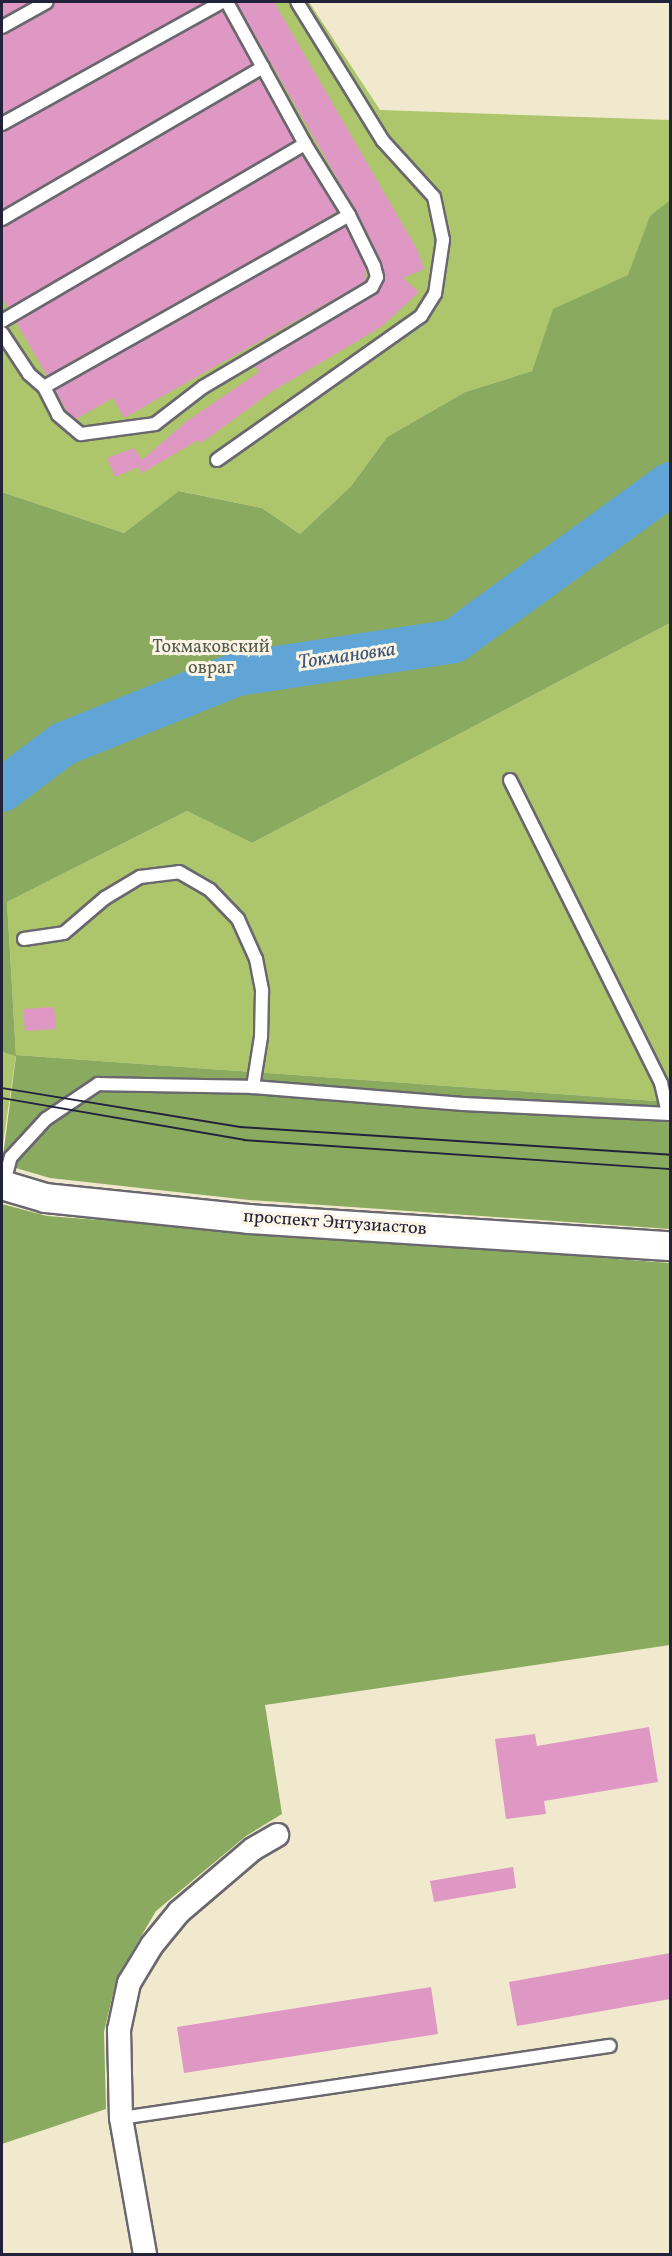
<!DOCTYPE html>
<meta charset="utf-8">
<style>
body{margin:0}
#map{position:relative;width:672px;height:2256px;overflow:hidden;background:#f1e9cd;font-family:Vollkorn,serif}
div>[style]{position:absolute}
.green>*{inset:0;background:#adc66b}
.forest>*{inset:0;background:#8aab5f}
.river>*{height:44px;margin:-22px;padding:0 22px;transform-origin:22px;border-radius:22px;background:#60a5d5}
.building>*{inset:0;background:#de98c3}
.roads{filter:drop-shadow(2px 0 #6a686e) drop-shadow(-2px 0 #6a686e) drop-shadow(0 2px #6a686e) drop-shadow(0 -2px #6a686e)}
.service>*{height:12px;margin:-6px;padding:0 6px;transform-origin:6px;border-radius:6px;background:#fff}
.minor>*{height:22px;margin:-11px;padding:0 11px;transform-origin:11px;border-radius:11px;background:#fff}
.tertiary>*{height:28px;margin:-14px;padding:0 14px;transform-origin:14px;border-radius:14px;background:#fff}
.tram>*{height:1.5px;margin:-0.75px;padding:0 0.75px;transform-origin:0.75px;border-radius:0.75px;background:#22223b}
span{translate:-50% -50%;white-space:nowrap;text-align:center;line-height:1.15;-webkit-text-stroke:6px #fcf5e5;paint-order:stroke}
.park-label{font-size:18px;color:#535b4c}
.street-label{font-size:18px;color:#22223b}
.water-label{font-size:20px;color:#3b5679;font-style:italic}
.frame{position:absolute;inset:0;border:3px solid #22223b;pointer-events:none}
</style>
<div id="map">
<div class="green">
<i style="clip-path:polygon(2px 2px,309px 2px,380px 110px,670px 120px,670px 200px,650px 217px,629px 275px,553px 310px,532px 371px,465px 392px,387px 437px,351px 486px,300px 534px,262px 508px,180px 491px,124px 533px,2px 492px)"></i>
<i style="clip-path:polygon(670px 623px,670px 1102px,16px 1055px,2px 1151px,2px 1052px,16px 1055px,7px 902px,187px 811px,252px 843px)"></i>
</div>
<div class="forest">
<i style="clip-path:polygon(670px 200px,670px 623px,252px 843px,187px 811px,7px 902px,16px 1055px,670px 1102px,670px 1229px,249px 1200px,50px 1178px,2px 1164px,16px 1056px,2px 1052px,2px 492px,124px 533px,179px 491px,262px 508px,300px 534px,351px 486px,387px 437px,465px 392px,532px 371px,553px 309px,628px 275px,650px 216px)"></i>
<i style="clip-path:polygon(2px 1204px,47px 1216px,670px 1263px,670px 1645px,265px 1705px,282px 1814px,246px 1836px,156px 1911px,117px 1977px,104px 2032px,106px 2109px,2px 2144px)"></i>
</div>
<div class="river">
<i style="left:2px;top:790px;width:76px;rotate:-37deg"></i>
<i style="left:63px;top:744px;width:188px;rotate:-21.9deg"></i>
<i style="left:237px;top:674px;width:219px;rotate:-8.6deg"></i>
<i style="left:454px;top:641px;width:267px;rotate:-36deg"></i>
</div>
<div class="building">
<i style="clip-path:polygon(2px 2px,31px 2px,2px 18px)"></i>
<i style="clip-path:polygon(55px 2px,206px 2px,2px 115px,2px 35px,51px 9px)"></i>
<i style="clip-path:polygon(236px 2px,274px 2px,418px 251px,424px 269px,403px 278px,419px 292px,381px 327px,271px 392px,201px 443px,198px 440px,142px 473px,138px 467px,115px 477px,107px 458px,134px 448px,142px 460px,187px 421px,259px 372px,255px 366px,376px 294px,385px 280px,381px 263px,356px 211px)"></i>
<i style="clip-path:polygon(223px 11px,252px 64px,2px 210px,2px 132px)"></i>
<i style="clip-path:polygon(260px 79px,294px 141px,8px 308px,2px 296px,2px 227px)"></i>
<i style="clip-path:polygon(302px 155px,337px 212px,47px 376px,16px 322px)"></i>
<i style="clip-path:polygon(345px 226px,366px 269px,366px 281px,124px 418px,113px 398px,76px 419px,68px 413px,55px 390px)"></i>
<i style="clip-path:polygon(54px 1007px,56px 1029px,25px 1031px,23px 1009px)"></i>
<i style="clip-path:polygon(649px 1727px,658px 1782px,544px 1801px,546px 1814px,506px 1819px,495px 1739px,535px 1734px,537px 1746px)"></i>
<i style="clip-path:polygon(513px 1867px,516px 1888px,434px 1902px,430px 1881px)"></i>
<i style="clip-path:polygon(670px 1953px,670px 1999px,517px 2026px,509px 1982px)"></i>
<i style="clip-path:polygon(431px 1987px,438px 2034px,184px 2073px,177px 2027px)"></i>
</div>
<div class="roads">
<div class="service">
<i style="left:2px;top:27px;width:51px;rotate:-29.1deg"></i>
<i style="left:2px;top:124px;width:252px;rotate:-29deg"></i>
<i style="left:2px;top:219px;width:302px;rotate:-30.2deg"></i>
<i style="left:2px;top:321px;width:351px;rotate:-30.3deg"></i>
<i style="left:2px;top:333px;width:49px;rotate:56.6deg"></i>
<i style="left:29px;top:374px;width:20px;rotate:41deg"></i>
<i style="left:44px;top:387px;width:31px;rotate:63deg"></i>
<i style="left:58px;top:415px;width:30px;rotate:40deg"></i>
<i style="left:81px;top:434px;width:75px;rotate:-7.7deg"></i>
<i style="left:155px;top:424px;width:61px;rotate:-37.6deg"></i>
<i style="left:203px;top:387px;width:196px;rotate:-30.6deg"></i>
<i style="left:372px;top:287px;width:11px;rotate:-63deg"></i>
<i style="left:377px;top:277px;width:11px;rotate:-105deg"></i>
<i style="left:374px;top:266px;width:57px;rotate:-116.1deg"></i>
<i style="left:349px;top:215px;width:84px;rotate:-121.8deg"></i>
<i style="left:305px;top:144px;width:162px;rotate:-118.8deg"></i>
<i style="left:44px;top:387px;width:350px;rotate:-29.4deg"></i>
<i style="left:217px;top:460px;width:250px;rotate:-35.2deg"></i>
<i style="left:421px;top:316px;width:26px;rotate:-58deg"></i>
<i style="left:435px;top:294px;width:55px;rotate:-81.6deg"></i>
<i style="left:443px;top:240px;width:44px;rotate:-101.8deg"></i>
<i style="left:434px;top:197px;width:76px;rotate:-132.3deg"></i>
<i style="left:383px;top:141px;width:163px;rotate:-121.7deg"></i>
<i style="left:510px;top:780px;width:339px;rotate:63.5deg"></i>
<i style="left:661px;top:1083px;width:31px;rotate:77deg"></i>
<i style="left:24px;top:939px;width:40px;rotate:-8.5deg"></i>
<i style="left:64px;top:933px;width:54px;rotate:-40.5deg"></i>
<i style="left:105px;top:898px;width:41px;rotate:-31deg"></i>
<i style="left:140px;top:877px;width:39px;rotate:-7deg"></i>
<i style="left:179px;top:872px;width:36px;rotate:30deg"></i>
<i style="left:210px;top:890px;width:40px;rotate:46deg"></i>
<i style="left:238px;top:919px;width:44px;rotate:65.8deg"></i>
<i style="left:256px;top:959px;width:33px;rotate:79deg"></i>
<i style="left:262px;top:991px;width:46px;rotate:91.2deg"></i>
<i style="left:261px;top:1037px;width:51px;rotate:99.1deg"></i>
<i style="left:253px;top:1087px;width:211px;rotate:4.6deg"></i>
<i style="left:463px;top:1104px;width:207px;rotate:2.8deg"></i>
<i style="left:3px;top:1186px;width:30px;rotate:-75deg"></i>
<i style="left:11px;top:1157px;width:52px;rotate:-47.4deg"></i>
<i style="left:46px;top:1119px;width:63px;rotate:-33.9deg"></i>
<i style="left:98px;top:1084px;width:155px;rotate:1.1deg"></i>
<i style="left:121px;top:2118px;width:494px;rotate:-8.4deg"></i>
</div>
<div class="minor">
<i style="left:145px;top:2254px;width:138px;rotate:-100deg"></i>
<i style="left:121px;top:2118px;width:88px;rotate:-91.3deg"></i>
<i style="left:119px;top:2030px;width:48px;rotate:-78deg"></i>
<i style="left:129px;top:1983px;width:44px;rotate:-58.8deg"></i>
<i style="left:152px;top:1945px;width:43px;rotate:-50.7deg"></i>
<i style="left:179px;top:1912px;width:97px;rotate:-40.4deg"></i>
<i style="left:253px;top:1849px;width:28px;rotate:-30deg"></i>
</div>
<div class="tertiary">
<i style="left:2px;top:1185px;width:46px;rotate:16.5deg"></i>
<i style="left:46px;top:1198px;width:204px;rotate:5.9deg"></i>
<i style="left:249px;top:1219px;width:422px;rotate:3.7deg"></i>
</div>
</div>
<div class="tram">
<i style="left:2px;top:1088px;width:242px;rotate:9.3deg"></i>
<i style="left:241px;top:1127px;width:430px;rotate:3.7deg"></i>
<i style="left:2px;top:1098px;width:246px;rotate:9.8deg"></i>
<i style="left:244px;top:1140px;width:427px;rotate:3.9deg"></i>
</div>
<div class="park-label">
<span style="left:211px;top:659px">Токмаковский<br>овраг</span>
</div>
<div class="street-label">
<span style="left:335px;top:1224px;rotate:4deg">проспект Энтузиастов</span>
</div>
<div class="water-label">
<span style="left:347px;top:657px;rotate:-8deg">Токмановка</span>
</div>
<div class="frame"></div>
</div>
